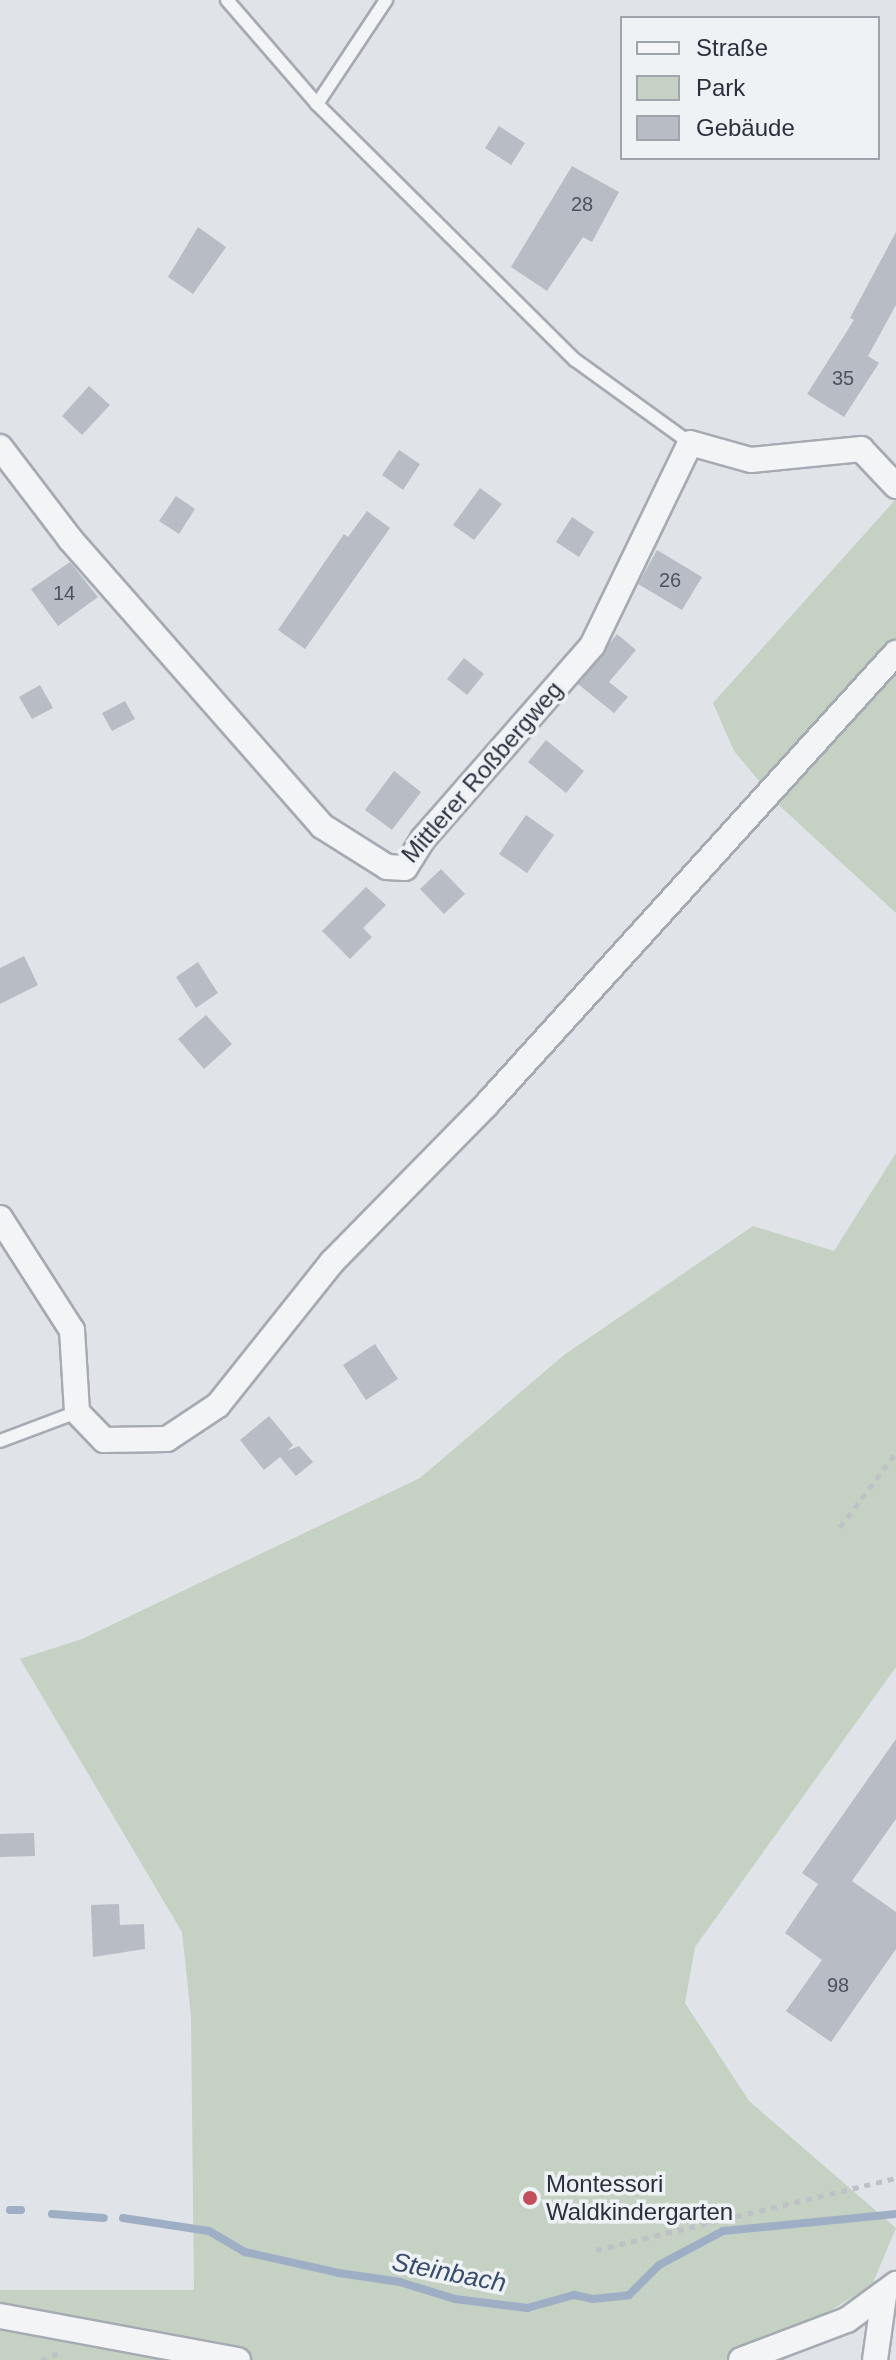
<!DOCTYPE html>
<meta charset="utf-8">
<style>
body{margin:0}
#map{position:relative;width:896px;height:2360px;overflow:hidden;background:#e0e3e8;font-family:Helvetica,sans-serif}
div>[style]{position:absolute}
.green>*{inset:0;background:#c5d1c2}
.stream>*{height:8px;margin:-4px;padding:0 4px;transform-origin:4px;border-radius:4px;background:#9eaec5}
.building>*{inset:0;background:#b8bcc4}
.path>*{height:5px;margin-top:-2.5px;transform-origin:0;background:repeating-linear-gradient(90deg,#bec1c6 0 6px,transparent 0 12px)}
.roads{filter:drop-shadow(2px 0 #a6aab2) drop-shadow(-2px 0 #a6aab2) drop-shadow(0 2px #a6aab2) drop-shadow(0 -2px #a6aab2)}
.lane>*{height:12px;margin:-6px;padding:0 6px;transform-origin:6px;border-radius:6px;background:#f2f4f6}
.street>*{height:24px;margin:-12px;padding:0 12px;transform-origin:12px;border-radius:12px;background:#f2f4f6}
.dots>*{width:22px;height:22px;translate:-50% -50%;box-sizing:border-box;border:4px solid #eff2f5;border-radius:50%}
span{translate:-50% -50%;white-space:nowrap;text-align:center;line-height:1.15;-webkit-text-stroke:7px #eff2f5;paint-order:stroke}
.number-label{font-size:20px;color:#4e5360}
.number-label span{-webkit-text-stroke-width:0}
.street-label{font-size:24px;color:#2a303e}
.poi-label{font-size:24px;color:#2a303e}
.left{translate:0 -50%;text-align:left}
.water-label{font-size:26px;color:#384d6e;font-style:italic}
.legend{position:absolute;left:620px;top:16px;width:260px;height:144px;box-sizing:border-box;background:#eff2f5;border:2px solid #a0a4ac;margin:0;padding:10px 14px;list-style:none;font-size:24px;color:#2a303e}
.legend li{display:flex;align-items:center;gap:16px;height:40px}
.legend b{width:40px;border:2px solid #a0a4ac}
</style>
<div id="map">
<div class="green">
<i style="clip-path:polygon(896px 499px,896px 913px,781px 807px,734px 751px,713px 703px)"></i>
<i style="clip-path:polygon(896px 1153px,896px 1667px,695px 1947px,685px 2003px,749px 2101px,896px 2228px,872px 2285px,791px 2335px,784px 2360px,0 2360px,0 2290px,194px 2290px,191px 2016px,182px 1932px,20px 1659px,82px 1639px,420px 1478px,564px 1355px,753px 1226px,834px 1251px)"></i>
</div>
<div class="stream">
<i style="left:10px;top:2210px;width:11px"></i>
<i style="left:52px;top:2214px;width:52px;rotate:4.4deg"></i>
<i style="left:123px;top:2218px;width:87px;rotate:8.6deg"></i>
<i style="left:209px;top:2231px;width:42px;rotate:30.3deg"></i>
<i style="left:245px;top:2252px;width:96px;rotate:12.6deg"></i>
<i style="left:339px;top:2273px;width:62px;rotate:8.4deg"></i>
<i style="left:400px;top:2282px;width:58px;rotate:17.2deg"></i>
<i style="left:455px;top:2299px;width:73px;rotate:7.1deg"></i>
<i style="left:527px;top:2308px;width:49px;rotate:-15.5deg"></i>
<i style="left:574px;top:2295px;width:19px;rotate:12deg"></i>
<i style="left:593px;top:2299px;width:36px;rotate:-6deg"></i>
<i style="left:629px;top:2295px;width:42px;rotate:-45deg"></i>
<i style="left:659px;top:2265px;width:72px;rotate:-28deg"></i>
<i style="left:723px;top:2231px;width:174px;rotate:-5.6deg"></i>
</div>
<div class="building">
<i style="clip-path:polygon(499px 126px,525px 143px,511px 165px,485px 148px)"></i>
<i style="clip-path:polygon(572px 166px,619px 192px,592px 242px,583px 237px,547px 291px,511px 267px)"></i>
<i style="clip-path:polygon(198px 227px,226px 247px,193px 294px,168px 277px)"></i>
<i style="clip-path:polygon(896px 232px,896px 305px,868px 356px,879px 363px,844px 417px,807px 394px,854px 320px,850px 318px)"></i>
<i style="clip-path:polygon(89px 386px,110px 405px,82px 435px,62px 416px)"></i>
<i style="clip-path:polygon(399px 450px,420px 464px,403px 490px,382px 475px)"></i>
<i style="clip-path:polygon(480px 488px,502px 504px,474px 540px,453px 525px)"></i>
<i style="clip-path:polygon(176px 496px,195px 509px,179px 534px,159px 521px)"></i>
<i style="clip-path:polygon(367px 511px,390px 528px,305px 649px,278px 630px,344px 534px,348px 537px)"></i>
<i style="clip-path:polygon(572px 517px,594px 532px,579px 557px,556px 542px)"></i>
<i style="clip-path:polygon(657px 550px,702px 577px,682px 610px,638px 584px)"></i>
<i style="clip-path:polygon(70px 562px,98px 597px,58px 626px,31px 589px)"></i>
<i style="clip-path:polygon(617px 634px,636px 650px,609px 682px,628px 697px,614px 713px,578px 684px)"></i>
<i style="clip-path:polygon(464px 658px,484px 674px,467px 695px,447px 679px)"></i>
<i style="clip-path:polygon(40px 685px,53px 708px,32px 719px,19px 697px)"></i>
<i style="clip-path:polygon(125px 701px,135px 719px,112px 731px,102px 713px)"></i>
<i style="clip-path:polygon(546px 740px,584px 771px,566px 793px,528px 762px)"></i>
<i style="clip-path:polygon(394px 771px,421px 792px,392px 830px,365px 810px)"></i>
<i style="clip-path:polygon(526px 815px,554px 835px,527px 873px,499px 854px)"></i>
<i style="clip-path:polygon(441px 869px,465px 894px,444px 914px,420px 889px)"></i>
<i style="clip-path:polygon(366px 887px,386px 905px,363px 928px,372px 937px,350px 959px,322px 931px)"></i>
<i style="clip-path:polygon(24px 956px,38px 985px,0 1004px,0 968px)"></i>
<i style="clip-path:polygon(198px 962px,218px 993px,196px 1008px,176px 977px)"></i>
<i style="clip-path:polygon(206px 1015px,232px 1044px,204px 1069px,178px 1039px)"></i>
<i style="clip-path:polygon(375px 1344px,398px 1379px,366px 1400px,343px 1365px)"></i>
<i style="clip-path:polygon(269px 1416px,293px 1445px,287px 1451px,299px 1446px,313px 1462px,296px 1476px,280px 1457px,264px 1470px,240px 1440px)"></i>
<i style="clip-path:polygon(896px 1739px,896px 1819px,852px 1881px,896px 1912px,896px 1949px,831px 2042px,786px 2011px,822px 1960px,785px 1933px,818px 1884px,802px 1873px)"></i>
<i style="clip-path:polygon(34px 1833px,35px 1856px,0 1857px,0 1834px)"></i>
<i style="clip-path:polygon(119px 1904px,120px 1925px,144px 1924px,145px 1949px,93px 1957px,91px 1905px)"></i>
</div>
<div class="path">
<i style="left:840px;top:1527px;width:93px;rotate:-52.9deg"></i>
<i style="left:596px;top:2250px;width:309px;rotate:-13.5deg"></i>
<i style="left:41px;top:2360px;width:22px;rotate:-21deg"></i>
</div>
<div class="roads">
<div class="lane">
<i style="left:227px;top:0;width:138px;rotate:49.1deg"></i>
<i style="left:317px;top:104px;width:363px;rotate:44.8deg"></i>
<i style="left:575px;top:360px;width:142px;rotate:35.8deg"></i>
<i style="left:317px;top:104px;width:125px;rotate:-56.4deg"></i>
<i style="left:0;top:1441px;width:82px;rotate:-20.6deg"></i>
</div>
<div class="street">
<i style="left:0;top:447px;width:116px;rotate:52.7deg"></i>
<i style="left:70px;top:539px;width:382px;rotate:48.7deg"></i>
<i style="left:322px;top:826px;width:77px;rotate:32.2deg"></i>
<i style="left:387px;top:867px;width:18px;rotate:3deg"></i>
<i style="left:405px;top:868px;width:34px;rotate:-58deg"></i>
<i style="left:423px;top:839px;width:257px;rotate:-48.8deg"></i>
<i style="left:592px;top:646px;width:225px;rotate:-64.2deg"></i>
<i style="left:690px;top:443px;width:63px;rotate:15.6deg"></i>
<i style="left:751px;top:460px;width:111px;rotate:-5.7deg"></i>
<i style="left:861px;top:449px;width:51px;rotate:46.6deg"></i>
<i style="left:0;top:1218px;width:133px;rotate:57.3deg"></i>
<i style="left:72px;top:1330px;width:82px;rotate:86.5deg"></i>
<i style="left:77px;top:1412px;width:39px;rotate:46deg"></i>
<i style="left:104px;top:1440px;width:63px;rotate:-0.9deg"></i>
<i style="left:167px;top:1439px;width:61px;rotate:-33.7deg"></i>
<i style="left:218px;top:1405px;width:183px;rotate:-51.4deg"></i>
<i style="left:332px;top:1262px;width:221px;rotate:-45.5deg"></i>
<i style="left:487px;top:1104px;width:609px;rotate:-47.8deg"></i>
<i style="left:0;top:2316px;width:242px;rotate:10.5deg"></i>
<i style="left:741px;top:2360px;width:113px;rotate:-20.7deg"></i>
<i style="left:847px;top:2320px;width:61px;rotate:-36.3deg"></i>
<i style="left:875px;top:2360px;width:65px;rotate:-82deg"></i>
</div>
</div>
<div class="dots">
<i style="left:530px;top:2198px;background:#c2505a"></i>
</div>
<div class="number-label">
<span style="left:582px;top:204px">28</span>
<span style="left:843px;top:378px">35</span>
<span style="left:670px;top:580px">26</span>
<span style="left:64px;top:593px">14</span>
<span style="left:838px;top:1985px">98</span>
</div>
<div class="street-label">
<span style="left:482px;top:772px;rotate:-49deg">Mittlerer Roßbergweg</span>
</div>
<div class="poi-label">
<span class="left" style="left:546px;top:2198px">Montessori<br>Waldkindergarten</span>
</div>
<div class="water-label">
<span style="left:449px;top:2273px;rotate:11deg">Steinbach</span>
</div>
<ul class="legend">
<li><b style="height:10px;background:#f2f4f6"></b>Straße</li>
<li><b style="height:22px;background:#c5d1c2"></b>Park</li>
<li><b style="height:22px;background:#b8bcc4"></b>Gebäude</li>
</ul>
</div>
